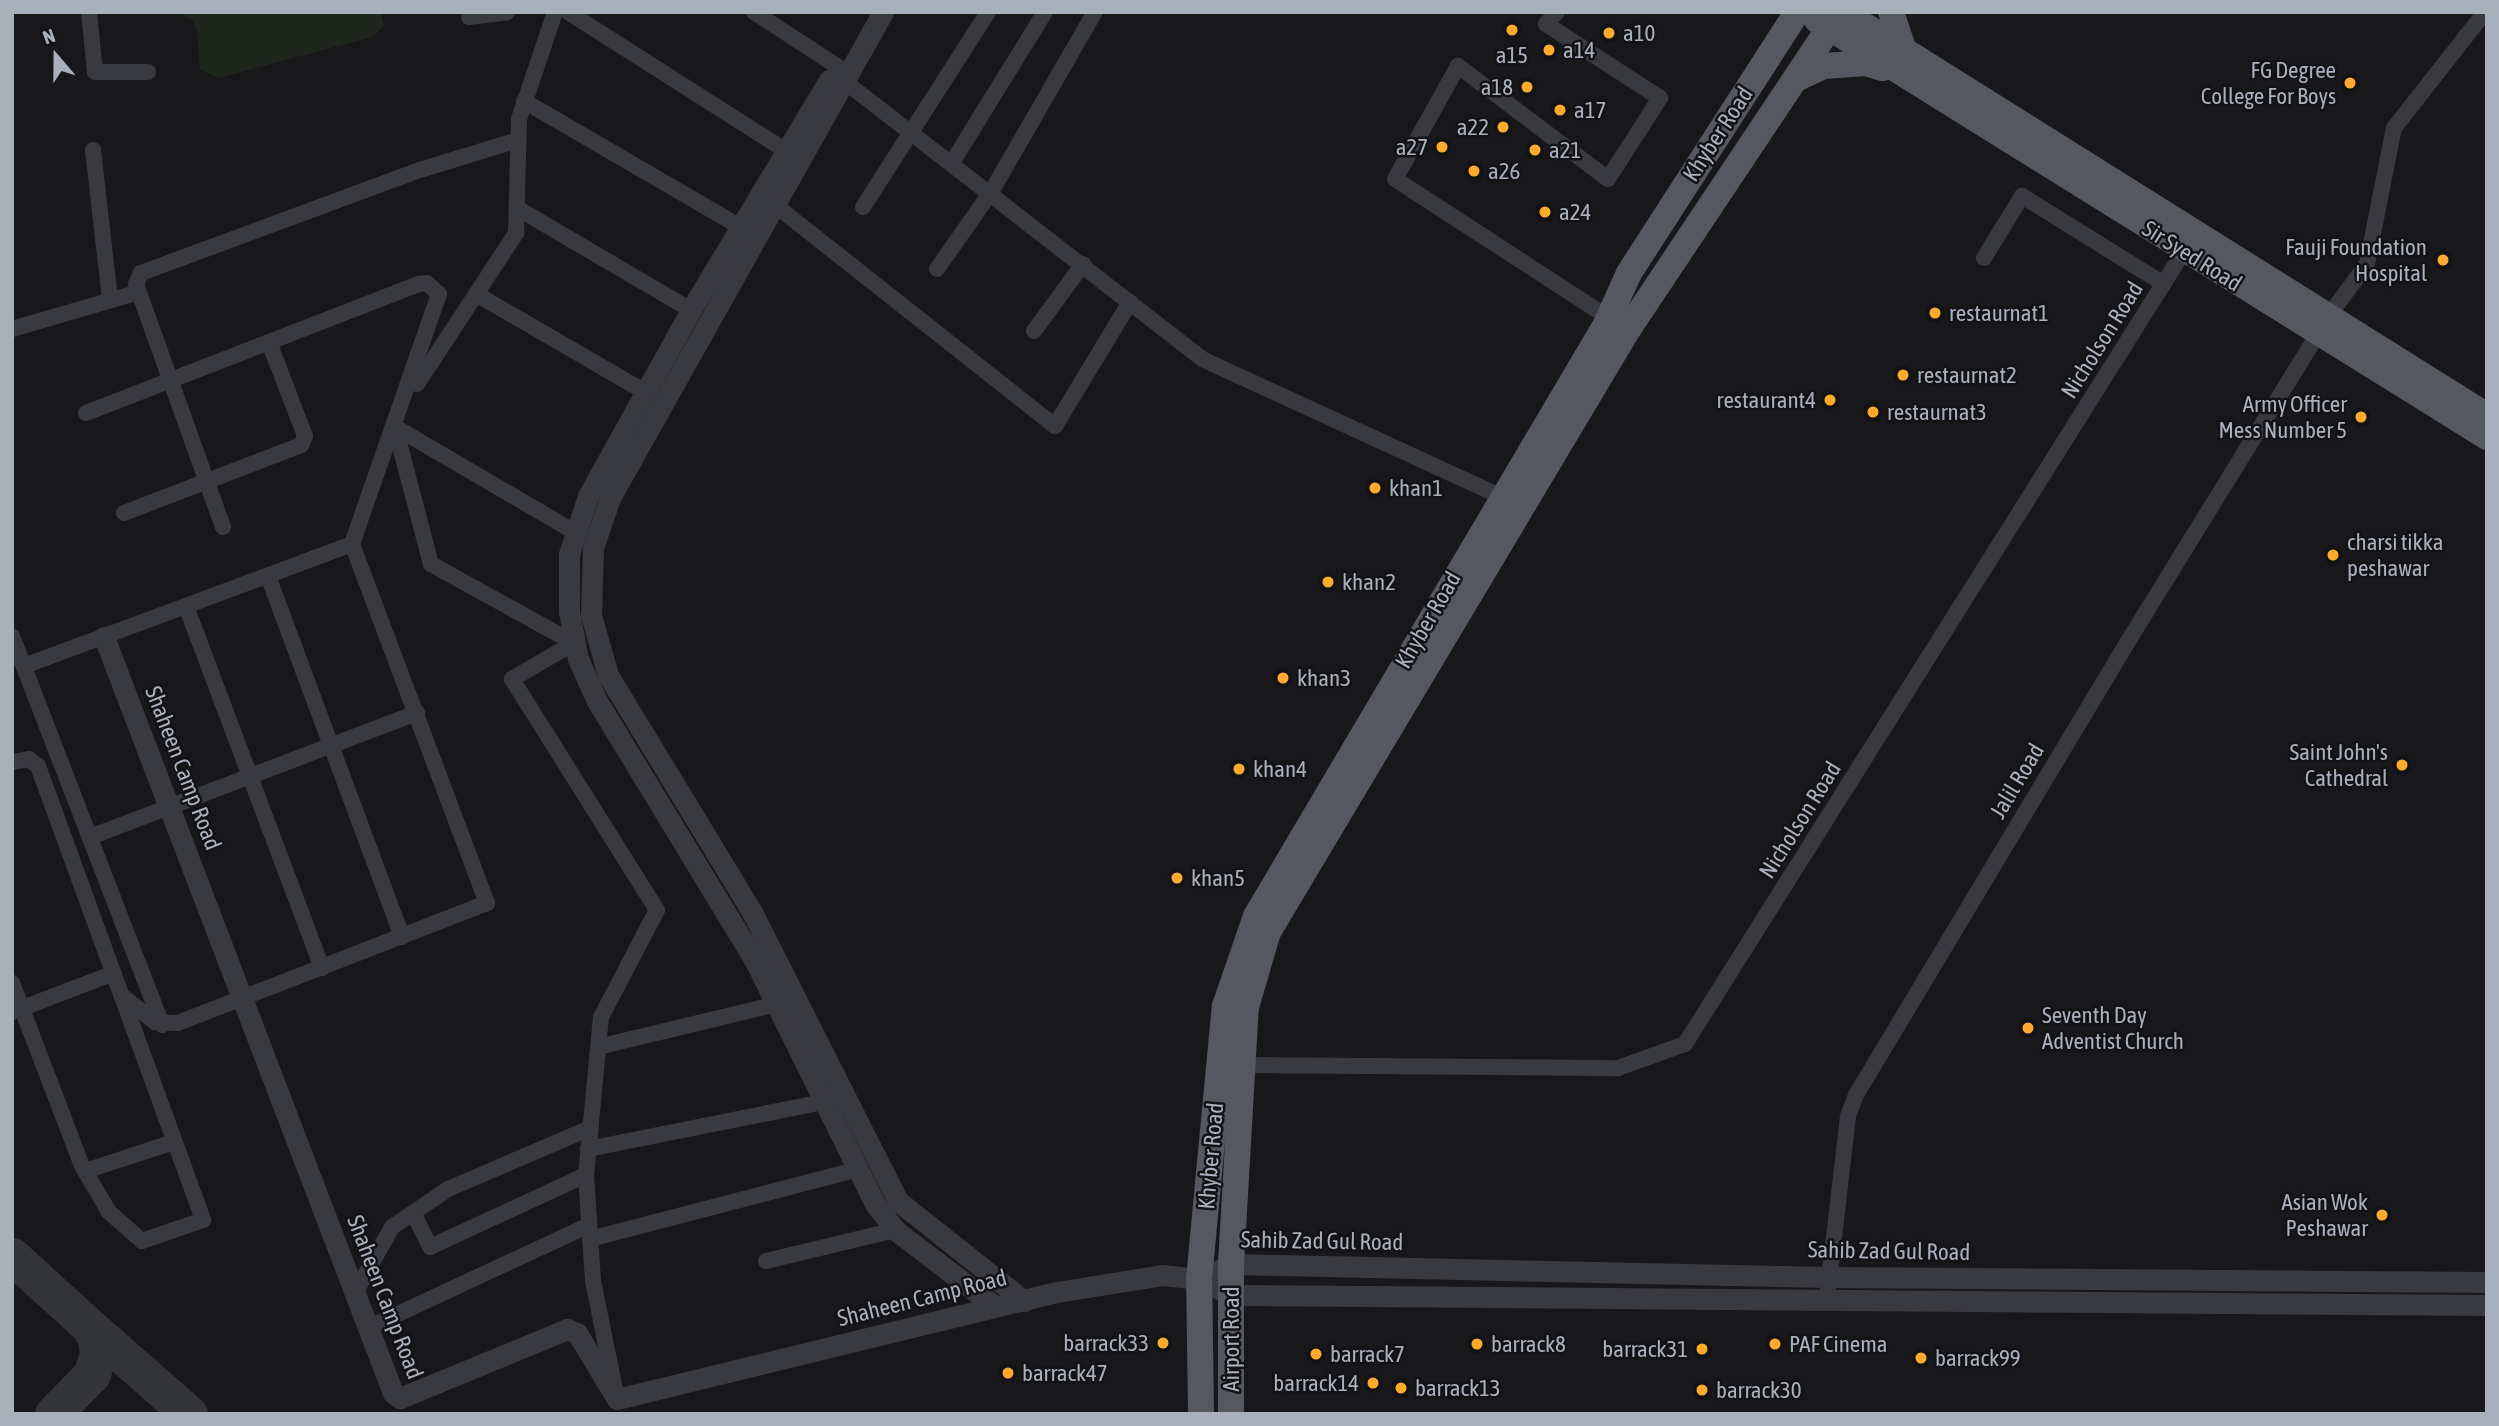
<!DOCTYPE html>
<style>
body{margin:0}
#map{position:relative;width:2499px;height:1426px;overflow:hidden;background:#18181b;font-family:"Asap Condensed",sans-serif}
div>[style]{position:absolute}
.green>*{inset:0;background:#1e261e}
.taxiway>*{height:37px;margin:-18.5px;padding:0 18.5px;transform-origin:18.5px;border-radius:18.5px;background:#323438}
.minor>*{height:16px;margin:-8px;padding:0 8px;transform-origin:8px;border-radius:8px;background:#393a40}
.tertiary>*{height:21px;margin:-10.5px;padding:0 10.5px;transform-origin:10.5px;border-radius:10.5px;background:#393a40}
.primary>*{height:26px;margin:-13px;padding:0 13px;transform-origin:13px;border-radius:13px;background:#55585f}
.dots>*{width:19px;height:19px;translate:-50% -50%;box-sizing:border-box;border:4px solid #131316;border-radius:50%}
span{translate:-50% -50%;white-space:nowrap;text-align:center;line-height:1.15;-webkit-text-stroke:5px #131316;paint-order:stroke}
.poi-label{font-size:23px;color:#aab0bb}
.left{translate:0 -50%;text-align:left}
.right{translate:-100% -50%;text-align:right}
.street-label{font-size:23px;color:#aab0bb}
.frame{position:absolute;inset:0;border:14px solid #aab0bb;pointer-events:none}
.north{position:absolute;left:21px;top:21px;width:70px;height:70px;-webkit-text-stroke:5px #131316;paint-order:stroke;rotate:340deg;font-size:19px;font-weight:700;line-height:28px;text-align:center;color:#aab0bb}
.north::after{content:'';display:block;margin:auto;width:24px;height:32px;background:#aab0bb;clip-path:polygon(50% 0,100% 100%,50% 72%,0 100%)}
</style>
<div id="map">
<div class="green">
<i style="clip-path:polygon(180px 12px,381px 12px,384px 26px,372px 37px,219px 78px,200px 70px,197px 31px,193px 21px)"></i>
</div>
<div class="taxiway">
<i style="left:12px;top:1256px;width:105px;rotate:42.3deg"></i>
<i style="left:90px;top:1327px;width:13px;rotate:63deg"></i>
<i style="left:96px;top:1339px;width:14px;rotate:82deg"></i>
<i style="left:98px;top:1353px;width:22px;rotate:106deg"></i>
<i style="left:92px;top:1374px;width:56px;rotate:134.3deg"></i>
<i style="left:90px;top:1327px;width:132px;rotate:41.3deg"></i>
</div>
<div class="minor">
<i style="left:89px;top:12px;width:60px;rotate:84.3deg"></i>
<i style="left:95px;top:72px;width:53px"></i>
<i style="left:568px;top:12px;width:257px;rotate:32.5deg"></i>
<i style="left:754px;top:12px;width:113px;rotate:33.1deg"></i>
<i style="left:1557px;top:12px;width:16px;rotate:133deg"></i>
<i style="left:1546px;top:24px;width:136px;rotate:33deg"></i>
<i style="left:1660px;top:98px;width:96px;rotate:122.7deg"></i>
<i style="left:1608px;top:179px;width:188px;rotate:-143deg"></i>
<i style="left:1458px;top:66px;width:129px;rotate:119.1deg"></i>
<i style="left:1395px;top:179px;width:255px;rotate:33deg"></i>
<i style="left:469px;top:17px;width:38px;rotate:-7deg"></i>
<i style="left:844px;top:81px;width:453px;rotate:37.8deg"></i>
<i style="left:1202px;top:359px;width:328px;rotate:24.7deg"></i>
<i style="left:524px;top:101px;width:252px;rotate:30.2deg"></i>
<i style="left:93px;top:150px;width:151px;rotate:83.5deg"></i>
<i style="left:953px;top:161px;width:175px;rotate:-58.3deg"></i>
<i style="left:775px;top:205px;width:357px;rotate:38.3deg"></i>
<i style="left:1055px;top:426px;width:145px;rotate:-58.8deg"></i>
<i style="left:863px;top:207px;width:232px;rotate:-57.3deg"></i>
<i style="left:517px;top:208px;width:202px;rotate:30.4deg"></i>
<i style="left:1984px;top:258px;width:73px;rotate:-58.5deg"></i>
<i style="left:2022px;top:196px;width:167px;rotate:31.8deg"></i>
<i style="left:937px;top:269px;width:94px;rotate:-55deg"></i>
<i style="left:991px;top:192px;width:208px;rotate:-60deg"></i>
<i style="left:476px;top:294px;width:195px;rotate:30.1deg"></i>
<i style="left:12px;top:329px;width:132px;rotate:-16.2deg"></i>
<i style="left:1034px;top:331px;width:83px;rotate:-53.8deg"></i>
<i style="left:417px;top:384px;width:181px;rotate:-56.7deg"></i>
<i style="left:516px;top:233px;width:114px;rotate:-88.5deg"></i>
<i style="left:519px;top:119px;width:113px;rotate:-71.4deg"></i>
<i style="left:86px;top:413px;width:356px;rotate:-21.2deg"></i>
<i style="left:418px;top:284px;width:9px;rotate:-6deg"></i>
<i style="left:427px;top:283px;width:16px;rotate:43deg"></i>
<i style="left:439px;top:294px;width:265px;rotate:109.2deg"></i>
<i style="left:352px;top:544px;width:384px;rotate:69.4deg"></i>
<i style="left:487px;top:903px;width:331px;rotate:158.8deg"></i>
<i style="left:178px;top:1023px;width:23px;rotate:-178deg"></i>
<i style="left:155px;top:1022px;width:43px;rotate:-141.5deg"></i>
<i style="left:395px;top:427px;width:142px;rotate:75.3deg"></i>
<i style="left:431px;top:564px;width:163px;rotate:28.9deg"></i>
<i style="left:395px;top:427px;width:208px;rotate:30.3deg"></i>
<i style="left:124px;top:513px;width:190px;rotate:-21deg"></i>
<i style="left:301px;top:445px;width:10px;rotate:-66deg"></i>
<i style="left:305px;top:436px;width:101px;rotate:-111deg"></i>
<i style="left:223px;top:527px;width:258px;rotate:-109.7deg"></i>
<i style="left:136px;top:284px;width:12px;rotate:-66deg"></i>
<i style="left:141px;top:273px;width:297px;rotate:-20.3deg"></i>
<i style="left:420px;top:170px;width:102px;rotate:-17deg"></i>
<i style="left:268px;top:576px;width:385px;rotate:69.6deg"></i>
<i style="left:186px;top:606px;width:387px;rotate:69.4deg"></i>
<i style="left:12px;top:636px;width:417px;rotate:68.9deg"></i>
<i style="left:574px;top:643px;width:72px;rotate:149.9deg"></i>
<i style="left:512px;top:679px;width:273px;rotate:57.9deg"></i>
<i style="left:657px;top:910px;width:121px;rotate:117.6deg"></i>
<i style="left:601px;top:1017px;width:159px;rotate:95.4deg"></i>
<i style="left:586px;top:1175px;width:106px;rotate:86.2deg"></i>
<i style="left:593px;top:1281px;width:110px;rotate:78.5deg"></i>
<i style="left:24px;top:666px;width:350px;rotate:-20.4deg"></i>
<i style="left:12px;top:762px;width:17px;rotate:-10deg"></i>
<i style="left:29px;top:759px;width:11px;rotate:38deg"></i>
<i style="left:38px;top:766px;width:483px;rotate:70deg"></i>
<i style="left:203px;top:1220px;width:65px;rotate:161deg"></i>
<i style="left:142px;top:1241px;width:44px;rotate:-138.7deg"></i>
<i style="left:109px;top:1212px;width:53px;rotate:-120.4deg"></i>
<i style="left:82px;top:1166px;width:196px;rotate:-110.9deg"></i>
<i style="left:90px;top:837px;width:350px;rotate:-20.8deg"></i>
<i style="left:12px;top:1012px;width:109px;rotate:-20.9deg"></i>
<i style="left:598px;top:1047px;width:193px;rotate:-13.5deg"></i>
<i style="left:1254px;top:1065px;width:364px;rotate:0.5deg"></i>
<i style="left:1618px;top:1068px;width:71px;rotate:-19.7deg"></i>
<i style="left:1685px;top:1044px;width:937px;rotate:-57.82deg"></i>
<i style="left:588px;top:1149px;width:245px;rotate:-11.3deg"></i>
<i style="left:85px;top:1171px;width:94px;rotate:-18deg"></i>
<i style="left:413px;top:1213px;width:38px;rotate:63deg"></i>
<i style="left:430px;top:1247px;width:172px;rotate:-24.8deg"></i>
<i style="left:590px;top:1239px;width:277px;rotate:-14.6deg"></i>
<i style="left:766px;top:1261px;width:133px;rotate:-13.5deg"></i>
<i style="left:355px;top:1293px;width:76px;rotate:-60.7deg"></i>
<i style="left:392px;top:1227px;width:68px;rotate:-34.2deg"></i>
<i style="left:448px;top:1189px;width:155px;rotate:-23.2deg"></i>
<i style="left:1827px;top:1298px;width:183px;rotate:-83.4deg"></i>
<i style="left:1848px;top:1116px;width:22px;rotate:-69deg"></i>
<i style="left:1856px;top:1095px;width:527px;rotate:-59.05deg"></i>
<i style="left:2127px;top:643px;width:383px;rotate:-58.3deg"></i>
<i style="left:2328px;top:317px;width:66px;rotate:-53.7deg"></i>
<i style="left:2367px;top:264px;width:139px;rotate:-78.8deg"></i>
<i style="left:2394px;top:128px;width:147px;rotate:-51.9deg"></i>
<i style="left:368px;top:1328px;width:244px;rotate:-25deg"></i>
</div>
<div class="tertiary">
<i style="left:883px;top:12px;width:557px;rotate:119.32deg"></i>
<i style="left:610px;top:498px;width:53px;rotate:108.8deg"></i>
<i style="left:593px;top:548px;width:67px;rotate:91.7deg"></i>
<i style="left:591px;top:615px;width:62px;rotate:74.2deg"></i>
<i style="left:608px;top:675px;width:277px;rotate:58.7deg"></i>
<i style="left:752px;top:912px;width:324px;rotate:63.2deg"></i>
<i style="left:898px;top:1201px;width:161px;rotate:38.4deg"></i>
<i style="left:829px;top:80px;width:268px;rotate:121deg"></i>
<i style="left:691px;top:310px;width:213px;rotate:119deg"></i>
<i style="left:588px;top:496px;width:61px;rotate:108.1deg"></i>
<i style="left:569px;top:554px;width:58px;rotate:90deg"></i>
<i style="left:569px;top:612px;width:48px;rotate:79.2deg"></i>
<i style="left:578px;top:659px;width:46px;rotate:65.7deg"></i>
<i style="left:597px;top:701px;width:302px;rotate:58.7deg"></i>
<i style="left:754px;top:959px;width:273px;rotate:63.7deg"></i>
<i style="left:875px;top:1204px;width:33px;rotate:52deg"></i>
<i style="left:895px;top:1230px;width:127px;rotate:37.3deg"></i>
<i style="left:104px;top:637px;width:809px;rotate:69.08deg"></i>
<i style="left:393px;top:1393px;width:9px;rotate:36deg"></i>
<i style="left:400px;top:1398px;width:181px;rotate:-22.4deg"></i>
<i style="left:567px;top:1329px;width:11px;rotate:22deg"></i>
<i style="left:577px;top:1333px;width:77px;rotate:58.8deg"></i>
<i style="left:617px;top:1399px;width:453px;rotate:-13.7deg"></i>
<i style="left:1057px;top:1292px;width:106px;rotate:-9.2deg"></i>
<i style="left:1162px;top:1275px;width:37px;rotate:6deg"></i>
<i style="left:1199px;top:1279px;width:36px;rotate:27deg"></i>
<i style="left:1231px;top:1295px;width:1256px;rotate:0.46deg"></i>
<i style="left:1217px;top:1271px;width:16px;rotate:-27deg"></i>
<i style="left:1231px;top:1264px;width:598px;rotate:1.25deg"></i>
<i style="left:1829px;top:1277px;width:658px;rotate:0.44deg"></i>
</div>
<div class="primary">
<i style="left:1843px;top:12px;width:760px;rotate:32.1deg"></i>
<i style="left:1891px;top:12px;width:41px;rotate:71.6deg"></i>
<i style="left:1817px;top:20px;width:789px;rotate:31.9deg"></i>
<i style="left:1798px;top:78px;width:29px;rotate:-25deg"></i>
<i style="left:1824px;top:66px;width:42px;rotate:-4.1deg"></i>
<i style="left:1866px;top:63px;width:17px;rotate:17deg"></i>
<i style="left:1201px;top:1414px;width:135px;rotate:-90.8deg"></i>
<i style="left:1199px;top:1279px;width:274px;rotate:-84.6deg"></i>
<i style="left:1225px;top:1006px;width:95px;rotate:-71deg"></i>
<i style="left:1256px;top:916px;width:685px;rotate:-59.39deg"></i>
<i style="left:1605px;top:326px;width:58px;rotate:-65.6deg"></i>
<i style="left:1629px;top:273px;width:310px;rotate:-57.2deg"></i>
<i style="left:1231px;top:1414px;width:150px;rotate:-90deg"></i>
<i style="left:1231px;top:1264px;width:257px;rotate:-86.7deg"></i>
<i style="left:1246px;top:1007px;width:78px;rotate:-73.7deg"></i>
<i style="left:1268px;top:932px;width:700px;rotate:-59.15deg"></i>
<i style="left:1627px;top:331px;width:384px;rotate:-56.3deg"></i>
</div>
<div class="dots">
<i style="left:1512px;top:30px;background:#feaa2c"></i>
<i style="left:1609px;top:33px;background:#feaa2c"></i>
<i style="left:1549px;top:50px;background:#feaa2c"></i>
<i style="left:2350px;top:83px;background:#feaa2c"></i>
<i style="left:1527px;top:87px;background:#feaa2c"></i>
<i style="left:1560px;top:110px;background:#feaa2c"></i>
<i style="left:1503px;top:127px;background:#feaa2c"></i>
<i style="left:1442px;top:147px;background:#feaa2c"></i>
<i style="left:1535px;top:150px;background:#feaa2c"></i>
<i style="left:1474px;top:171px;background:#feaa2c"></i>
<i style="left:1545px;top:212px;background:#feaa2c"></i>
<i style="left:2443px;top:260px;background:#feaa2c"></i>
<i style="left:1935px;top:313px;background:#feaa2c"></i>
<i style="left:1903px;top:375px;background:#feaa2c"></i>
<i style="left:1830px;top:400px;background:#feaa2c"></i>
<i style="left:1873px;top:412px;background:#feaa2c"></i>
<i style="left:2361px;top:417px;background:#feaa2c"></i>
<i style="left:1375px;top:488px;background:#feaa2c"></i>
<i style="left:2333px;top:555px;background:#feaa2c"></i>
<i style="left:1328px;top:582px;background:#feaa2c"></i>
<i style="left:1283px;top:678px;background:#feaa2c"></i>
<i style="left:2402px;top:765px;background:#feaa2c"></i>
<i style="left:1239px;top:769px;background:#feaa2c"></i>
<i style="left:1177px;top:878px;background:#feaa2c"></i>
<i style="left:2028px;top:1028px;background:#feaa2c"></i>
<i style="left:2382px;top:1215px;background:#feaa2c"></i>
<i style="left:1163px;top:1343px;background:#feaa2c"></i>
<i style="left:1477px;top:1344px;background:#feaa2c"></i>
<i style="left:1775px;top:1344px;background:#feaa2c"></i>
<i style="left:1702px;top:1349px;background:#feaa2c"></i>
<i style="left:1316px;top:1354px;background:#feaa2c"></i>
<i style="left:1921px;top:1358px;background:#feaa2c"></i>
<i style="left:1008px;top:1373px;background:#feaa2c"></i>
<i style="left:1373px;top:1383px;background:#feaa2c"></i>
<i style="left:1401px;top:1388px;background:#feaa2c"></i>
<i style="left:1702px;top:1390px;background:#feaa2c"></i>
</div>
<div class="poi-label">
<span class="left" style="left:1623px;top:33px">a10</span>
<span class="left" style="left:1563px;top:50px">a14</span>
<span style="left:1512px;top:55px">a15</span>
<span class="right" style="left:2336px;top:83px">FG Degree<br>College For Boys</span>
<span class="right" style="left:1513px;top:87px">a18</span>
<span class="left" style="left:1574px;top:110px">a17</span>
<span class="right" style="left:1489px;top:127px">a22</span>
<span class="right" style="left:1428px;top:147px">a27</span>
<span class="left" style="left:1549px;top:150px">a21</span>
<span class="left" style="left:1488px;top:171px">a26</span>
<span class="left" style="left:1559px;top:212px">a24</span>
<span class="right" style="left:2427px;top:260px">Fauji Foundation<br>Hospital</span>
<span class="left" style="left:1949px;top:313px">restaurnat1</span>
<span class="left" style="left:1917px;top:375px">restaurnat2</span>
<span class="right" style="left:1816px;top:400px">restaurant4</span>
<span class="right" style="left:2347px;top:417px">Army Officer<br>Mess Number 5</span>
<span class="left" style="left:1887px;top:412px">restaurnat3</span>
<span class="left" style="left:1389px;top:488px">khan1</span>
<span class="left" style="left:2347px;top:555px">charsi tikka<br>peshawar</span>
<span class="left" style="left:1342px;top:582px">khan2</span>
<span class="left" style="left:1297px;top:678px">khan3</span>
<span class="right" style="left:2388px;top:765px">Saint John's<br>Cathedral</span>
<span class="left" style="left:1253px;top:769px">khan4</span>
<span class="left" style="left:1191px;top:878px">khan5</span>
<span class="left" style="left:2042px;top:1028px">Seventh Day<br>Adventist Church</span>
<span class="right" style="left:2368px;top:1215px">Asian Wok<br>Peshawar</span>
<span class="right" style="left:1149px;top:1343px">barrack33</span>
<span class="left" style="left:1491px;top:1344px">barrack8</span>
<span class="left" style="left:1789px;top:1344px">PAF Cinema</span>
<span class="right" style="left:1688px;top:1349px">barrack31</span>
<span class="left" style="left:1330px;top:1354px">barrack7</span>
<span class="left" style="left:1935px;top:1358px">barrack99</span>
<span class="left" style="left:1022px;top:1373px">barrack47</span>
<span class="right" style="left:1359px;top:1383px">barrack14</span>
<span class="left" style="left:1415px;top:1388px">barrack13</span>
<span class="left" style="left:1716px;top:1390px">barrack30</span>
</div>
<div class="street-label">
<span style="left:1718px;top:134px;rotate:-57deg">Khyber Road</span>
<span style="left:2192px;top:256px;rotate:32deg">Sir Syed Road</span>
<span style="left:2102px;top:340px;rotate:-58deg">Nicholson Road</span>
<span style="left:1428px;top:620px;rotate:-60deg">Khyber Road</span>
<span style="left:183px;top:768px;rotate:69deg">Shaheen Camp Road</span>
<span style="left:2017px;top:781px;rotate:-59deg">Jalil Road</span>
<span style="left:1800px;top:820px;rotate:-58deg">Nicholson Road</span>
<span style="left:1211px;top:1156px;rotate:-85deg">Khyber Road</span>
<span style="left:1322px;top:1241px;rotate:1deg">Sahib Zad Gul Road</span>
<span style="left:1889px;top:1251px;rotate:1deg">Sahib Zad Gul Road</span>
<span style="left:385px;top:1297px;rotate:69deg">Shaheen Camp Road</span>
<span style="left:922px;top:1298px;rotate:-14deg">Shaheen Camp Road</span>
<span style="left:1231px;top:1339px;rotate:-90deg">Airport Road</span>
</div>
<div class="frame"></div>
<div class="north">N</div>
</div>
